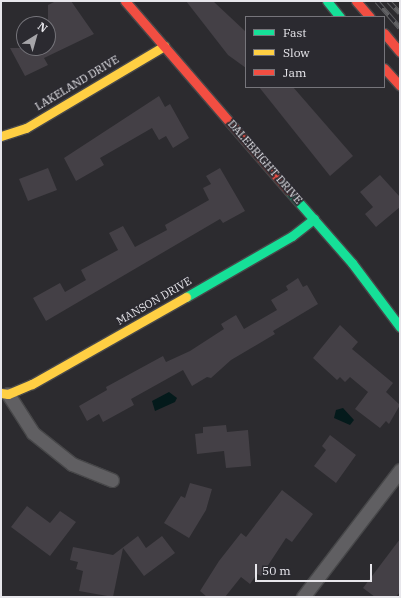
<!DOCTYPE html>
<style>
body{margin:0}
#map{position:relative;width:401px;height:598px;overflow:hidden;background:#2c2b2f;font-family:"IBM Plex Serif",serif}
div>[style]{position:absolute}
.water>*{inset:0;background:#041a1b}
.building>*{inset:0;background:#444046}
.roads{filter:drop-shadow(1px 0 #474749) drop-shadow(-1px 0 #474749) drop-shadow(0 1px #474749) drop-shadow(0 -1px #474749)}
.street>*{height:13px;margin:-6.5px;padding:0 6.5px;transform-origin:6.5px;border-radius:6.5px;background:#605f62}
.fast>*{height:9px;margin:-4.5px;padding:0 4.5px;transform-origin:4.5px;border-radius:4.5px;background:#16e098}
.slow>*{height:9px;margin:-4.5px;padding:0 4.5px;transform-origin:4.5px;border-radius:4.5px;background:#ffcf43}
.jam>*{height:9px;margin:-4.5px;padding:0 4.5px;transform-origin:4.5px;border-radius:4.5px;background:#f24e42}
.rail>*{height:4.5px;margin-top:-2.25px;transform-origin:0;background:repeating-linear-gradient(90deg,#2b2a30 0 9px,#626265 0 18px);box-sizing:border-box;border-block:1px solid #626265}
span{translate:-50% -50%;white-space:nowrap;text-align:center;line-height:1.15;-webkit-text-stroke:3.5px #2b2a30;paint-order:stroke}
.street-label{font-size:11px;color:#e7e6eb}
.frame{position:absolute;inset:0;border:2px solid #e7e6eb;pointer-events:none}
.legend{position:absolute;left:245px;top:16px;width:140px;height:72px;box-sizing:border-box;background:#2b2a30;border:1px solid #76757b;margin:0;padding:5px 7px;list-style:none;font-size:12px;color:#e7e6eb}
.legend li{display:flex;align-items:center;gap:8px;height:20px}
.legend b{width:20px;border:1px solid #76757b}
.north{position:absolute;left:16px;top:16px;width:40px;height:40px;box-sizing:border-box;background:#2b2a30;border:1px solid #76757b;border-radius:50%;rotate:37deg;font-size:11px;font-weight:700;line-height:16px;text-align:center;color:#e7e6eb}
.north::after{content:'';display:block;margin:auto;width:14px;height:18px;background:#a6a5a9;clip-path:polygon(50% 0,100% 100%,50% 72%,0 100%)}
.scale{position:absolute;left:255px;top:564px;width:117px;height:18px;box-sizing:border-box;border:2px solid #e7e6eb;border-top:0;padding-left:5px;font-size:12px;line-height:14px;white-space:nowrap;color:#e7e6eb;-webkit-text-stroke:3px #2b2a30;paint-order:stroke}
</style>
<div id="map">
<div class="water">
<i style="clip-path:polygon(169px 392px,177px 398px,175px 402px,155px 411px,152px 401px)"></i>
<i style="clip-path:polygon(343px 408px,354px 420px,350px 425px,334px 418px,336px 410px)"></i>
</div>
<div class="building">
<i style="clip-path:polygon(56px 1px,71px 1px,94px 34px,44px 58px,48px 65px,25px 76px,10px 48px,48px 48px,48px 5px)"></i>
<i style="clip-path:polygon(186px 1px,213px 1px,246px 32px,246px 68px,228px 55px)"></i>
<i style="clip-path:polygon(259px 87px,293px 87px,353px 156px,330px 176px)"></i>
<i style="clip-path:polygon(159px 96px,165px 107px,170px 104px,189px 138px,173px 148px,166px 136px,159px 140px,152px 128px,100px 158px,104px 165px,76px 181px,64px 158px)"></i>
<i style="clip-path:polygon(48px 168px,57px 190px,28px 201px,19px 179px)"></i>
<i style="clip-path:polygon(220px 168px,245px 211px,223px 223px,220px 219px,46px 321px,33px 298px,60px 283px,65px 292px,86px 280px,81px 270px,118px 250px,109px 233px,123px 226px,135px 247px,167px 230px,165px 225px,209px 200px,203px 188px,211px 184px,206px 176px)"></i>
<i style="clip-path:polygon(380px 175px,400px 197px,400px 207px,376px 227px,365px 214px,373px 207px,360px 192px)"></i>
<i style="clip-path:polygon(298px 278px,303px 287px,307px 285px,318px 304px,273px 331px,275px 334px,231px 360px,211px 378px,207px 377px,192px 386px,183px 370px,131px 399px,134px 405px,103px 422px,99px 414px,87px 421px,79px 406px,107px 390px,106px 387px,163px 356px,166px 362px,190px 351px,224px 329px,221px 324px,236px 315px,244px 329px,277px 310px,271px 300px,288px 290px,286px 286px)"></i>
<i style="clip-path:polygon(340px 325px,358px 342px,352px 349px,393px 383px,386px 392px,400px 405px,389px 424px,386px 421px,380px 428px,355px 409px,368px 392px,350px 377px,345px 382px,340px 377px,337px 380px,313px 358px)"></i>
<i style="clip-path:polygon(226px 425px,227px 432px,248px 430px,251px 466px,226px 468px,224px 451px,197px 454px,195px 434px,203px 433px,203px 427px)"></i>
<i style="clip-path:polygon(330px 435px,356px 455px,336px 483px,314px 466px,326px 450px,322px 446px)"></i>
<i style="clip-path:polygon(190px 483px,212px 489px,206px 510px,189px 538px,164px 523px,181px 496px,185px 498px)"></i>
<i style="clip-path:polygon(282px 490px,313px 514px,292px 542px,286px 538px,261px 576px,257px 574px,250px 584px,241px 577px,225px 597px,207px 597px,200px 591px,219px 561px,241px 533px,246px 537px)"></i>
<i style="clip-path:polygon(27px 506px,50px 523px,60px 511px,76px 522px,50px 556px,11px 527px)"></i>
<i style="clip-path:polygon(138px 536px,146px 548px,162px 536px,175px 553px,144px 576px,123px 548px,113px 597px,79px 591px,83px 571px,76px 569px,78px 562px,70px 560px,73px 547px,113px 555px)"></i>
<i style="clip-path:polygon(400px 539px,400px 592px,396px 597px,375px 597px,363px 588px)"></i>
</div>
<div class="roads">
<div class="street">
<i style="left:8px;top:394px;width:46px;rotate:57.3deg"></i>
<i style="left:33px;top:433px;width:50px;rotate:38.5deg"></i>
<i style="left:72px;top:464px;width:43px;rotate:21.8deg"></i>
<i style="left:303px;top:597px;width:160px;rotate:-52.6deg"></i>
</div>
<div class="fast">
<i style="left:327px;top:1px;width:21px;rotate:51deg"></i>
<i style="left:289px;top:191px;width:96px;rotate:48.8deg"></i>
<i style="left:352px;top:263px;width:80px;rotate:53.1deg"></i>
<i style="left:186px;top:297px;width:122px;rotate:-29.9deg"></i>
<i style="left:292px;top:236px;width:28px;rotate:-38deg"></i>
</div>
<div class="slow">
<i style="left:1px;top:136px;width:26px;rotate:-18deg"></i>
<i style="left:26px;top:128px;width:161px;rotate:-30.7deg"></i>
<i style="left:1px;top:393px;width:7px;rotate:8deg"></i>
<i style="left:8px;top:394px;width:26px;rotate:-23deg"></i>
<i style="left:32px;top:384px;width:177px;rotate:-29.5deg"></i>
</div>
<div class="jam">
<i style="left:125px;top:1px;width:251px;rotate:49.2deg"></i>
<i style="left:356px;top:1px;width:21px;rotate:49deg"></i>
<i style="left:384px;top:33px;width:25px;rotate:50deg"></i>
<i style="left:384px;top:68px;width:24px;rotate:48deg"></i>
</div>
</div>
<div class="rail">
<i style="left:377px;top:1px;width:35px;rotate:49deg"></i>
<i style="left:389px;top:1px;width:16px;rotate:47deg"></i>
</div>
<div class="street-label">
<span style="left:77px;top:83px;rotate:-31deg">LAKELAND DRIVE</span>
<span style="left:265px;top:162px;rotate:49deg">DALEBRIGHT DRIVE</span>
<span style="left:154px;top:301px;rotate:-30deg">MANSON DRIVE</span>
</div>
<div class="frame"></div>
<ul class="legend">
<li><b style="height:5px;background:#16e098"></b>Fast</li>
<li><b style="height:5px;background:#ffcf43"></b>Slow</li>
<li><b style="height:5px;background:#f24e42"></b>Jam</li>
</ul>
<div class="north">N</div>
<div class="scale">50 m</div>
</div>
